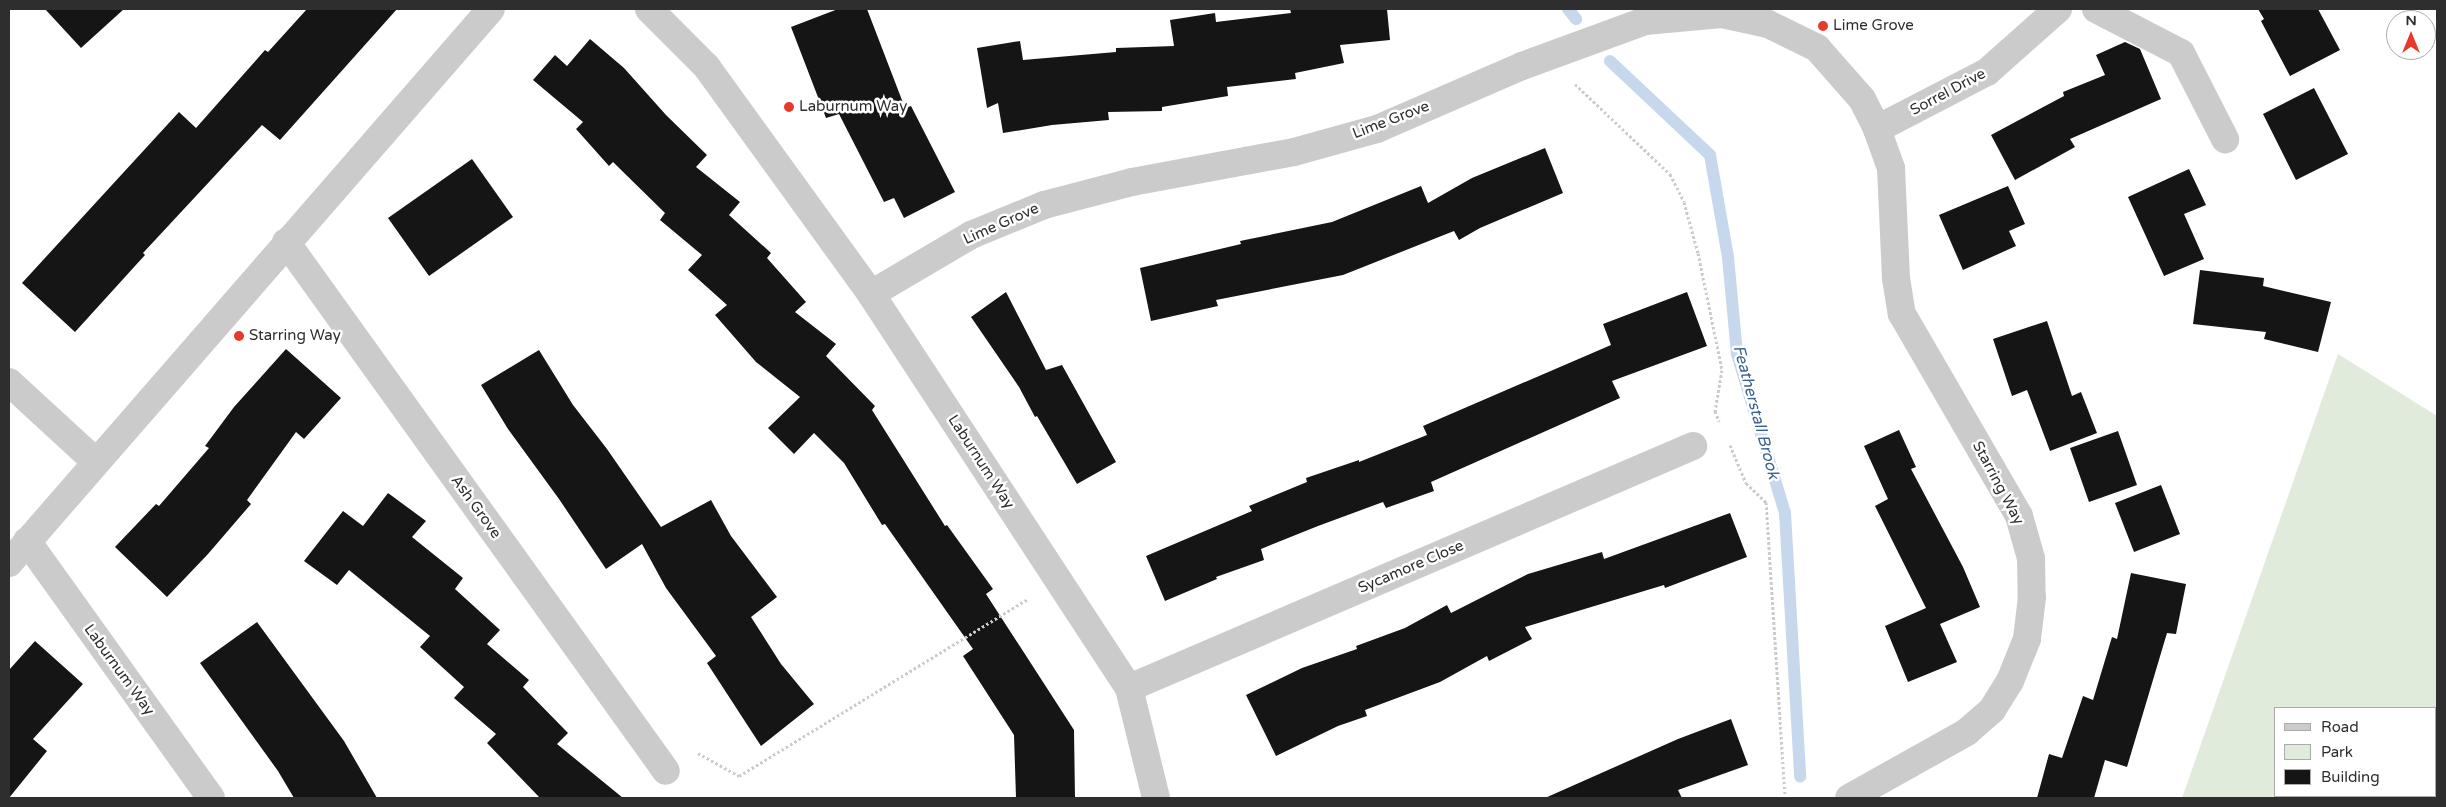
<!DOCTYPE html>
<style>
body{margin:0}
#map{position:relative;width:2446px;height:807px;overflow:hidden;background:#fff;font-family:"Varela Round",sans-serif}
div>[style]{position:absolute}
.green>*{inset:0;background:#e1ebdb}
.stream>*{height:12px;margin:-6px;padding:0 6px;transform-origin:6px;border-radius:6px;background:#c7d8ec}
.building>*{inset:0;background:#151515}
.path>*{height:3px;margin-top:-1.5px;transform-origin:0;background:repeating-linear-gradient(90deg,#cbcbcb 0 2.5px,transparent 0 5px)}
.minor>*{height:28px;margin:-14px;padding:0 14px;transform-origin:14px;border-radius:14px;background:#cbcbcb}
.dots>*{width:14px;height:14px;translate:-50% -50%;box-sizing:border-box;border:2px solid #fff;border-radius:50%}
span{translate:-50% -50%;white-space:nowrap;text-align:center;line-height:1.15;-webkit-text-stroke:5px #fff;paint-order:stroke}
.poi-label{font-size:15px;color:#2e2e2e}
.left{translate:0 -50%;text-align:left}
.street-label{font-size:15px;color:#2e2e2e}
.water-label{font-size:16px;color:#3b6391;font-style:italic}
.frame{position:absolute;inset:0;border:10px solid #2e2e2e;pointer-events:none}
.legend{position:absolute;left:2274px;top:707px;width:162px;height:90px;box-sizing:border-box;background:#fff;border:1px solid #ababab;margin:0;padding:6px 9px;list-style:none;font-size:15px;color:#2e2e2e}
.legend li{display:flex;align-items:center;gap:10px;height:25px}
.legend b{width:25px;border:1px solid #ababab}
.north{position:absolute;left:2386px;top:10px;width:50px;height:50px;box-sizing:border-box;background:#fff;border:1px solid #ababab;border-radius:50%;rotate:0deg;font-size:14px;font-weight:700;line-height:20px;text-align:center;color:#2e2e2e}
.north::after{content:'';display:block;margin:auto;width:18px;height:22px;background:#e73a2d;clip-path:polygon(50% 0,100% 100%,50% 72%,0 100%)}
</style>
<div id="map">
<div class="green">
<i style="clip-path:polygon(evenodd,2338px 354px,2437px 416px,2437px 798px,2182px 798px,2338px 354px,2275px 708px,2435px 708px,2435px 796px,2275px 796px,2275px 708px)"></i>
</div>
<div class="stream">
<i style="left:1568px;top:9px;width:13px;rotate:51deg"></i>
<i style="left:1610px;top:61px;width:137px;rotate:43.2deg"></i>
<i style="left:1710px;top:155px;width:104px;rotate:80deg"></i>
<i style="left:1728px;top:257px;width:97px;rotate:84.7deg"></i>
<i style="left:1737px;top:354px;width:166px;rotate:73.2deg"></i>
<i style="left:1785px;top:513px;width:264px;rotate:86.7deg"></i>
</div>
<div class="building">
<i style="clip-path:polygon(45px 9px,124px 9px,81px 48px)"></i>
<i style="clip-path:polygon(307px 9px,397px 9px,280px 140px,262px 125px,143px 253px,145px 255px,75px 332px,22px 283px,179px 112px,196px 128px,265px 50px,268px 52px)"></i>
<i style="clip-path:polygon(838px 9px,867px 9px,905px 108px,911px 106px,955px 192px,904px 218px,894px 198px,884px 202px,839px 114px,826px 118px,791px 27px)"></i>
<i style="clip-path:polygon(1290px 9px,1387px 9px,1390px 40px,1340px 45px,1344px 63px,1295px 73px,1296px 79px,1227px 87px,1228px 96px,1162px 107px,1162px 111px,1108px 112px,1109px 120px,1052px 125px,1003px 133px,998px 103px,987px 108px,977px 48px,1020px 41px,1023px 60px,1116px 52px,1116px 48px,1174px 46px,1170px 20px,1215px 13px,1216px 22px,1291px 13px)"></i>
<i style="clip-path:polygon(2258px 9px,2318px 9px,2340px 50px,2290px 76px,2261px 21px,2264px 19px)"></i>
<i style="clip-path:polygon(590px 39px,624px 68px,666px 115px,707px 155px,696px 167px,740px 202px,729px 215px,771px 253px,767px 258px,806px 302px,795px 312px,836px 344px,826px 356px,875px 406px,872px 410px,945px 526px,947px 525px,993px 589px,986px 594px,1074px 730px,1075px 798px,1016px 798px,1014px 735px,963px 656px,973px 649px,885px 524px,882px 525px,844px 463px,814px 433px,794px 454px,768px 428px,800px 397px,756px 362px,715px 315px,727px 305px,688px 270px,702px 255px,660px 220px,665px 213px,613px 162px,609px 166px,576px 129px,583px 122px,533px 80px,555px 55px,567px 66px)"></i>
<i style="clip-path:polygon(2125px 42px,2140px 49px,2161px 99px,2070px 139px,2075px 147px,2015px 180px,1991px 135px,2064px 96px,2063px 92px,2105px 75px,2096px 55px)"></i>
<i style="clip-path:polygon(2314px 88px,2348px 154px,2296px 180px,2263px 114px)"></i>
<i style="clip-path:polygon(1545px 148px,1563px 193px,1480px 228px,1459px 240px,1454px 231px,1343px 275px,1216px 300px,1218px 306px,1151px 321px,1140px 268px,1241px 244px,1240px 241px,1332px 222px,1421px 186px,1428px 203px,1472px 178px)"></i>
<i style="clip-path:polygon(472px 159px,513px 217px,429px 276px,388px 218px)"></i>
<i style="clip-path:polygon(2189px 169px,2206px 205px,2184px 214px,2204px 259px,2164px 276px,2128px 197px)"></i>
<i style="clip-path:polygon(2008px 186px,2025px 224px,2009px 231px,2016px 246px,1963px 270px,1939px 215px)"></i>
<i style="clip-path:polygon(2200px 270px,2264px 278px,2263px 286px,2331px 302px,2318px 352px,2264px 339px,2266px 332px,2193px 324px)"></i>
<i style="clip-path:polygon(1006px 292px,1046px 370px,1062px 365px,1116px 462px,1077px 484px,1037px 416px,1035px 417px,1019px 387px,971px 317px)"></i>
<i style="clip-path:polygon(1687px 292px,1707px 346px,1612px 381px,1620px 398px,1431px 482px,1434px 491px,1386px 508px,1383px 502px,1318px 526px,1261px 549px,1264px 560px,1216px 577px,1217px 579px,1165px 601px,1146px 556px,1252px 511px,1249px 506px,1307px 482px,1306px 478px,1359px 460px,1359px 462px,1427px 435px,1423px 426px,1611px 345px,1603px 324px)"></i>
<i style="clip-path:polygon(2047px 321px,2072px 396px,2081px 392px,2097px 433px,2050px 451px,2027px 390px,2012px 396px,1993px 339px)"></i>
<i style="clip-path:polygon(286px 349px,341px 398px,304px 439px,296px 432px,247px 500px,251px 504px,208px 554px,167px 597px,115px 547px,156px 504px,159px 506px,209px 448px,205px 446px,234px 407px)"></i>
<i style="clip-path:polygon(539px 350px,573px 405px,607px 449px,661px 527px,711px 500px,731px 536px,777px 597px,751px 617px,781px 664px,814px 704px,761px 746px,707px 663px,716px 656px,666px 588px,642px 544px,606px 569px,559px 499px,508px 429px,481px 385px)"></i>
<i style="clip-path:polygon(1899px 430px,1916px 467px,1911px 469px,1963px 567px,1980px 607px,1940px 624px,1957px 662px,1908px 682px,1885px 626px,1926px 608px,1875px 506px,1888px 499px,1864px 446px)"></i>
<i style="clip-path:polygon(2118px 431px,2137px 485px,2089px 502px,2070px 448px)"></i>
<i style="clip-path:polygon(2161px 485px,2180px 534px,2134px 552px,2115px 503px)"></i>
<i style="clip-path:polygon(388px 493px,426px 521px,412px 537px,463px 578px,455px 589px,500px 630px,487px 644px,529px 680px,523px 687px,568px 733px,557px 744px,623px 798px,540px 798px,487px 743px,496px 734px,454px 698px,464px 687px,420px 647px,430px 636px,349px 570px,337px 585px,304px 561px,343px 511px,363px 526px)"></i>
<i style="clip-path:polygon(1730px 513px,1747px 557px,1665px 588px,1664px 585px,1525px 627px,1532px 639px,1489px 661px,1487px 656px,1440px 682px,1365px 710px,1367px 716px,1338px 726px,1276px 756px,1246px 695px,1302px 668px,1357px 649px,1356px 646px,1405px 628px,1447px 605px,1451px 613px,1528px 574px,1602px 552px,1604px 559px)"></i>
<i style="clip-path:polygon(2131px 573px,2186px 584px,2176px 634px,2167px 633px,2127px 767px,2105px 760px,2094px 798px,2037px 798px,2049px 754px,2062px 758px,2083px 696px,2093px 700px,2112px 637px,2117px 639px)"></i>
<i style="clip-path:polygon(257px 622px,344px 741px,377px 798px,294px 798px,278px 771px,200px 663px)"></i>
<i style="clip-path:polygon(35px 641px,83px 684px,33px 739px,47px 751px,9px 798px,9px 670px)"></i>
<i style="clip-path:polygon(1731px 719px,1748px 765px,1678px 790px,1682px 798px,1545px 798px,1678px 739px)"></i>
</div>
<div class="path">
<i style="left:1575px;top:84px;width:131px;rotate:43.5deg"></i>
<i style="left:1670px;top:174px;width:31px;rotate:63deg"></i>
<i style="left:1684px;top:202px;width:53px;rotate:74.6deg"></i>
<i style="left:1698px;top:253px;width:119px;rotate:78.4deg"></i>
<i style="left:1722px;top:370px;width:42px;rotate:99.7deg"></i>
<i style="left:1715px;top:411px;width:11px;rotate:68deg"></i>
<i style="left:1730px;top:445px;width:41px;rotate:67.2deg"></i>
<i style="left:1746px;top:483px;width:28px;rotate:44deg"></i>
<i style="left:1766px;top:502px;width:297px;rotate:86.3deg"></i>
<i style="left:698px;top:753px;width:47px;rotate:29.3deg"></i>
<i style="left:739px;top:776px;width:339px;rotate:-31.5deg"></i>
</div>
<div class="minor">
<i style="left:649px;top:9px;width:81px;rotate:45deg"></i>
<i style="left:706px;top:66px;width:281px;rotate:54.1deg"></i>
<i style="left:871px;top:294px;width:471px;rotate:56.8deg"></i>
<i style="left:1129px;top:688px;width:113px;rotate:76.2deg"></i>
<i style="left:2096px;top:9px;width:96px;rotate:27.4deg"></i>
<i style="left:2181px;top:53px;width:97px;rotate:62.9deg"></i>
<i style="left:1877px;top:129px;width:124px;rotate:-27.4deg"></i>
<i style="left:1987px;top:72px;width:95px;rotate:-41.6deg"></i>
<i style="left:286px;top:242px;width:651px;rotate:54.31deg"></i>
<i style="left:871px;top:294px;width:116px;rotate:-30.5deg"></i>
<i style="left:971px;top:235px;width:79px;rotate:-22.3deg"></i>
<i style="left:1044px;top:205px;width:91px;rotate:-14.6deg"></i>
<i style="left:1132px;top:182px;width:165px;rotate:-10.5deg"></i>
<i style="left:1294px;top:152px;width:86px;rotate:-15.5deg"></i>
<i style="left:1377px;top:129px;width:158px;rotate:-23.5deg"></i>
<i style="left:1522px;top:66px;width:131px;rotate:-20.1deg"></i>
<i style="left:1645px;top:21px;width:77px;rotate:-5.2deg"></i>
<i style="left:1722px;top:14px;width:47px;rotate:12.3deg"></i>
<i style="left:1768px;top:24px;width:55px;rotate:26.1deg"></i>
<i style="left:1817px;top:48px;width:68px;rotate:48.6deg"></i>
<i style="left:1862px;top:99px;width:34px;rotate:63deg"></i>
<i style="left:1877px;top:129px;width:41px;rotate:70.3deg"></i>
<i style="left:1891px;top:168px;width:110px;rotate:87.4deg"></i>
<i style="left:1896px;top:278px;width:36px;rotate:81deg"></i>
<i style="left:1902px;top:314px;width:233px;rotate:59.9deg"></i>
<i style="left:2019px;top:516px;width:44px;rotate:74.1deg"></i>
<i style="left:2031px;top:558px;width:39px;rotate:89deg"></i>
<i style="left:2032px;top:597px;width:42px;rotate:96.8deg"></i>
<i style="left:2027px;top:639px;width:45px;rotate:112deg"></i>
<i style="left:2010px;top:681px;width:34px;rotate:122deg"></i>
<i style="left:1992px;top:710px;width:33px;rotate:139deg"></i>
<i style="left:1967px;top:732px;width:135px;rotate:150.8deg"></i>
<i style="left:9px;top:382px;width:118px;rotate:42.6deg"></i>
<i style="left:27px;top:541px;width:316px;rotate:54.4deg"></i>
<i style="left:9px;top:563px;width:734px;rotate:-48.98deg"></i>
<i style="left:1129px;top:688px;width:614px;rotate:-23.22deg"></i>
</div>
<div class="dots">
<i style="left:1823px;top:26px;background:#e73a2d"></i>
<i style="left:789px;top:107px;background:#e73a2d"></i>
<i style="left:239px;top:336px;background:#e73a2d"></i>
</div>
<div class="poi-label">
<span class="left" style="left:1833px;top:26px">Lime Grove</span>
<span class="left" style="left:799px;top:107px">Laburnum Way</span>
<span class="left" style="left:249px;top:336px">Starring Way</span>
</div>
<div class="street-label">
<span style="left:1948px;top:92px;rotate:-28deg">Sorrel Drive</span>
<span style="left:1391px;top:120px;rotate:-21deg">Lime Grove</span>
<span style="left:1001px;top:224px;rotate:-24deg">Lime Grove</span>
<span style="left:981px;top:462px;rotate:57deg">Laburnum Way</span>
<span style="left:1998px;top:483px;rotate:62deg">Starring Way</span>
<span style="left:476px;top:507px;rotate:54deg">Ash Grove</span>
<span style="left:1411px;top:567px;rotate:-23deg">Sycamore Close</span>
<span style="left:119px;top:670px;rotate:54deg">Laburnum Way</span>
</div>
<div class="water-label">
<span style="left:1756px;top:412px;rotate:75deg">Featherstall Brook</span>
</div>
<div class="frame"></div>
<ul class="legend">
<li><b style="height:6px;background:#cbcbcb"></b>Road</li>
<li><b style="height:14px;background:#e1ebdb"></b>Park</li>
<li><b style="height:14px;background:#151515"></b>Building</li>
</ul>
<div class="north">N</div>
</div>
